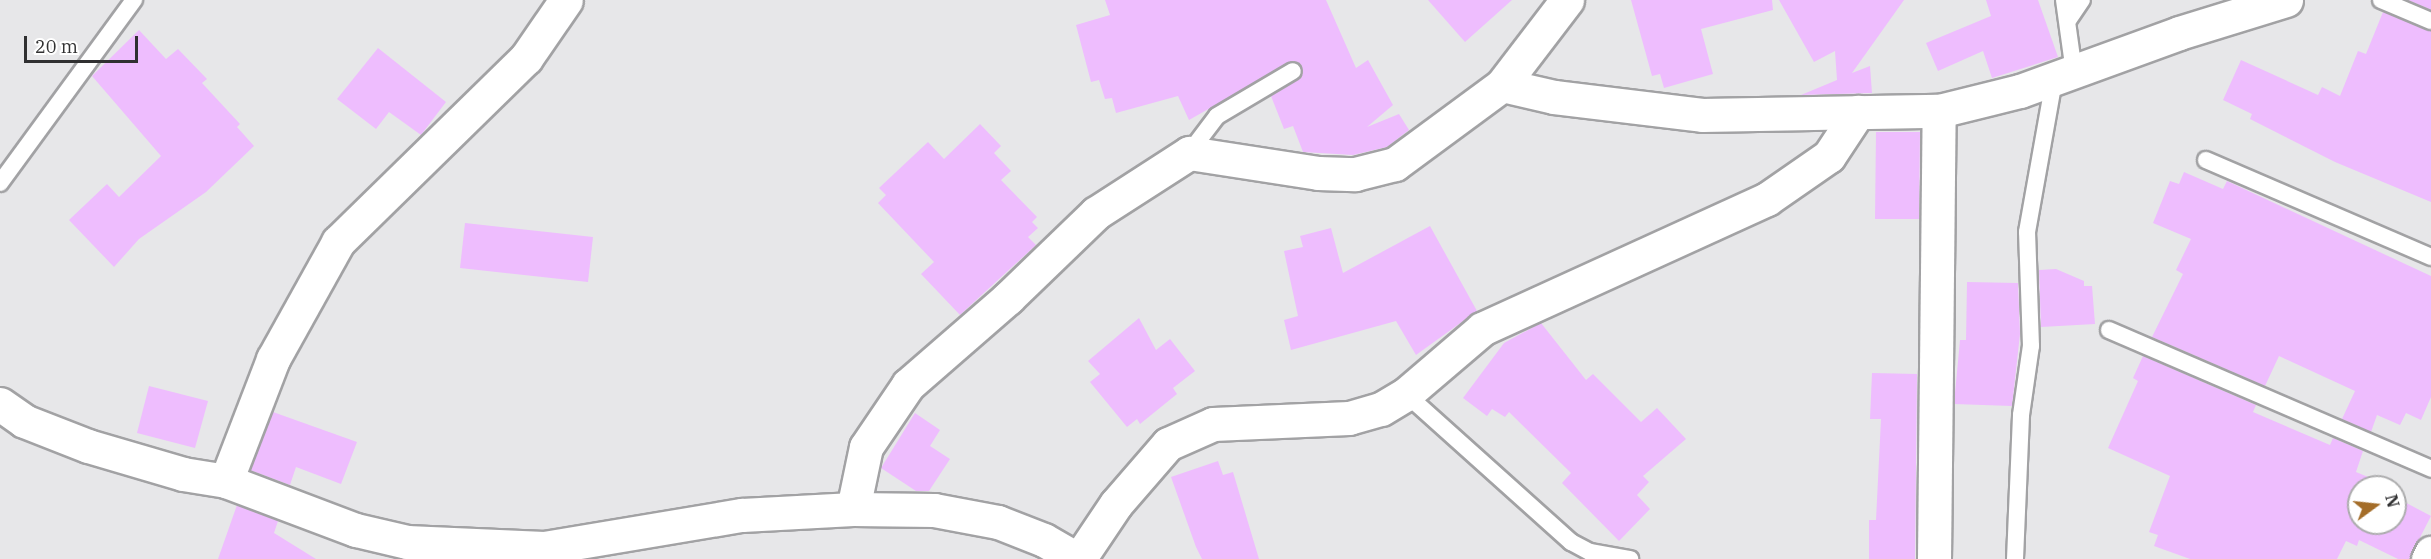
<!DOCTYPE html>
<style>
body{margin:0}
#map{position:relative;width:2431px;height:559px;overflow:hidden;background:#e7e7e9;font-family:"IBM Plex Serif",serif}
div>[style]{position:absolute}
.building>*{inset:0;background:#eebdfe}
.roads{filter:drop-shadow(2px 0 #a2a2a4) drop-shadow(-2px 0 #a2a2a4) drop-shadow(0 2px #a2a2a4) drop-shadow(0 -2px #a2a2a4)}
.lane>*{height:16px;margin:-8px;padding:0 8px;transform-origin:8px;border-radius:8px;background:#fff}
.street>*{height:33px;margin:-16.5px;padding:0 16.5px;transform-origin:16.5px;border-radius:16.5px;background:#fff}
span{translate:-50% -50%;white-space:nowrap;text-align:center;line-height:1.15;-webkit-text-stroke:5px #fff;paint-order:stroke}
.north{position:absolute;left:2347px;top:475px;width:60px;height:60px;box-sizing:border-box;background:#fff;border:2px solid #acacad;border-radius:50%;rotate:75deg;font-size:16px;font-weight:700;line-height:24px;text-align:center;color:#303031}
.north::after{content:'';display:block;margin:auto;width:21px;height:27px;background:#a46d29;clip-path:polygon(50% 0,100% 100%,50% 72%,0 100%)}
.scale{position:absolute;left:24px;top:36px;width:114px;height:27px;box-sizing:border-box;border:3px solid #303031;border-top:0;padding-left:8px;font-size:18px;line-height:21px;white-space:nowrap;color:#303031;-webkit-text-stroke:4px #fff;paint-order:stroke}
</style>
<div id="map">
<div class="building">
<i style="clip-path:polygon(1105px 0,1326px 0,1356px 68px,1368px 60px,1393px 105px,1367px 127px,1399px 114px,1409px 130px,1387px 147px,1353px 155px,1303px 152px,1293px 126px,1284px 129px,1271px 96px,1302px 77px,1302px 66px,1293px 61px,1189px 120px,1178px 96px,1116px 113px,1112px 98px,1105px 99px,1099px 80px,1091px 82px,1076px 25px,1110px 15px)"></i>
<i style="clip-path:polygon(1428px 0,1512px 0,1465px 42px)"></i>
<i style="clip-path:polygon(1631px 0,1772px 0,1773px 10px,1701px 29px,1713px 74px,1664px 88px,1660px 74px,1652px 76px)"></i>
<i style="clip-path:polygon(1779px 0,1904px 0,1852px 73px,1870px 66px,1872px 93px,1801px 95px,1837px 80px,1835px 51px,1814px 62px)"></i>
<i style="clip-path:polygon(1986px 0,2038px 0,2058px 57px,1992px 78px,1983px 51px,1938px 71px,1926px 43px,1991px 16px)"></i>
<i style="clip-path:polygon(2408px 0,2431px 0,2431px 10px)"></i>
<i style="clip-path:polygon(2383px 12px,2431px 31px,2431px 202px,2335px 162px,2250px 119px,2252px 114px,2223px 100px,2241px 60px,2318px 95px,2322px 87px,2340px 96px,2358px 51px,2366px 54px)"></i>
<i style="clip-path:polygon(139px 30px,166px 59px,178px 49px,207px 79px,202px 83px,240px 124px,237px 127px,254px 146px,206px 192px,139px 239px,114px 267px,69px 220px,107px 184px,119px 197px,161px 156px,92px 76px)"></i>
<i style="clip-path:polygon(378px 48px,446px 102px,421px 135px,389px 112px,376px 129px,337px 99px)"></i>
<i style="clip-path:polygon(980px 124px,1001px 146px,994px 153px,1011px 171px,1001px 180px,1037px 217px,1032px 222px,1038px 228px,1028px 237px,1036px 245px,960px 315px,921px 274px,934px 262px,878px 203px,886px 195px,879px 188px,928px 142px,944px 159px)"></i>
<i style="clip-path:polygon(1876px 132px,1920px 132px,1919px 219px,1875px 219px)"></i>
<i style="clip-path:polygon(2184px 172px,2223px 189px,2227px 181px,2431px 276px,2431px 397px,2421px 420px,2406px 413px,2400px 425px,2377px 415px,2371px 432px,2342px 419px,2355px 391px,2279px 356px,2265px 386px,2152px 337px,2183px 274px,2176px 270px,2191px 239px,2153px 223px,2170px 181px,2179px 184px)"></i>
<i style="clip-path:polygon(465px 223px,593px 237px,588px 282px,460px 268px)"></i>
<i style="clip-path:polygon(1430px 226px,1477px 311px,1416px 355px,1396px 321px,1291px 350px,1284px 320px,1298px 316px,1284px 251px,1303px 247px,1300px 236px,1331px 228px,1343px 273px)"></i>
<i style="clip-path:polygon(2056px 269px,2084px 281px,2084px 286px,2092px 286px,2095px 324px,2041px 327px,2039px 270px)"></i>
<i style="clip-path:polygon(1967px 282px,2018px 283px,2020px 334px,2012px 406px,1954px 404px,1960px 340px,1966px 340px)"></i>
<i style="clip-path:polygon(1139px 318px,1156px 350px,1170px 339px,1195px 371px,1173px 388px,1177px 394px,1140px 424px,1137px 419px,1127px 427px,1090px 382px,1100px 374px,1088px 361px)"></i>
<i style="clip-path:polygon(1541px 323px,1586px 380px,1593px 374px,1641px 422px,1657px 408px,1686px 439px,1643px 476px,1649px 482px,1637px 495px,1650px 509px,1619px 541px,1562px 483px,1571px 473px,1509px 412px,1505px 417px,1492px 409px,1487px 416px,1463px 398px,1504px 343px)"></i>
<i style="clip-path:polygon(2143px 356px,2256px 405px,2253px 412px,2330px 445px,2333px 438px,2363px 451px,2356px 472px,2385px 484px,2359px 487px,2359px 523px,2395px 523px,2395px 497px,2431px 516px,2409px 559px,2398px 559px,2359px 540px,2357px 546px,2346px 541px,2337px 559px,2190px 559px,2154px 546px,2158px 535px,2149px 532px,2170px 476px,2108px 448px,2138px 381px,2133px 378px)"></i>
<i style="clip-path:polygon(1872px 373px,1917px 374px,1915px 559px,1869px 559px,1869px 520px,1876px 520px,1881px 419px,1870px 419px)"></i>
<i style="clip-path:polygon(149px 386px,208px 401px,195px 448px,137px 433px)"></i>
<i style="clip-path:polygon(273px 412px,357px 442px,341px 484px,296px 467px,290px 485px,250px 470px)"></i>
<i style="clip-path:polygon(915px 413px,940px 430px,930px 446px,950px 459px,929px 491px,916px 491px,881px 468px)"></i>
<i style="clip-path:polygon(1218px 461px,1223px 475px,1233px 472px,1259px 559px,1202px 559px,1196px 547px,1171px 477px)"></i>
<i style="clip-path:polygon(237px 505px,278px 521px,274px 533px,316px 559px,218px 559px)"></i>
</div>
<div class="roads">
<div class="lane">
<i style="left:2064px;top:0;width:73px;rotate:82.1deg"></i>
<i style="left:2381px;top:0;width:54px;rotate:22.8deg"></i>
<i style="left:2069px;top:19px;width:23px;rotate:-56deg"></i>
<i style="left:1189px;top:153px;width:46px;rotate:-52.9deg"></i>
<i style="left:1217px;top:116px;width:88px;rotate:-30.6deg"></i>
<i style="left:2206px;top:160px;width:245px;rotate:23.3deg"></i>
<i style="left:0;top:183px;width:227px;rotate:-53.8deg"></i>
<i style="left:2109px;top:330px;width:351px;rotate:23.3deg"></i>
<i style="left:1406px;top:394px;width:222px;rotate:41.9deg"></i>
<i style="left:1571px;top:542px;width:21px;rotate:28deg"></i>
<i style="left:1590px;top:552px;width:41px;rotate:9.9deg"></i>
<i style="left:2015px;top:559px;width:144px;rotate:-87.6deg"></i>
<i style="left:2021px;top:415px;width:70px;rotate:-81.8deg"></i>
<i style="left:2031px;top:346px;width:114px;rotate:-92deg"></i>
<i style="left:2027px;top:232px;width:154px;rotate:-79.9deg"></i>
</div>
<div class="street">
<i style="left:1502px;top:85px;width:53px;rotate:13deg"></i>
<i style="left:1554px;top:97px;width:149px;rotate:6.9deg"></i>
<i style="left:1702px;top:115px;width:237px;rotate:-1deg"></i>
<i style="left:1939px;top:111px;width:83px;rotate:-13.9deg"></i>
<i style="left:2020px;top:91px;width:169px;rotate:-20deg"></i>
<i style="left:2179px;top:33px;width:112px;rotate:-17.1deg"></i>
<i style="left:0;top:404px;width:29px;rotate:35deg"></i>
<i style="left:24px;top:421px;width:69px;rotate:21.3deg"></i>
<i style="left:88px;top:446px;width:99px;rotate:16.4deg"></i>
<i style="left:183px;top:474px;width:44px;rotate:9.2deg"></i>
<i style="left:226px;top:481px;width:139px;rotate:20.7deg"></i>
<i style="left:356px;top:530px;width:52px;rotate:13.2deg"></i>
<i style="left:407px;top:542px;width:137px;rotate:2.5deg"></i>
<i style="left:544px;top:548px;width:201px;rotate:-9.5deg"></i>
<i style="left:742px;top:515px;width:111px;rotate:-3.1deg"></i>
<i style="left:853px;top:509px;width:81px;rotate:0.7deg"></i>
<i style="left:934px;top:510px;width:65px;rotate:10.6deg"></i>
<i style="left:998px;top:522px;width:49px;rotate:21.4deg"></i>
<i style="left:1044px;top:540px;width:38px;rotate:30deg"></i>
<i style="left:226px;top:481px;width:131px;rotate:-68.9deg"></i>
<i style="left:273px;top:359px;width:134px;rotate:-60.9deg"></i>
<i style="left:338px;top:242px;width:263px;rotate:-44.4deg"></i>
<i style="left:526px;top:58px;width:70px;rotate:-55.4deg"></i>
<i style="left:853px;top:509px;width:63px;rotate:-78.2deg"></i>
<i style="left:866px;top:447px;width:75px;rotate:-55.9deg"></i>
<i style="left:908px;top:385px;width:133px;rotate:-41deg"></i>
<i style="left:1008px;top:298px;width:122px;rotate:-44deg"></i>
<i style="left:1096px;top:213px;width:111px;rotate:-32.8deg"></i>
<i style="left:1189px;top:153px;width:131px;rotate:8.8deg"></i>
<i style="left:1318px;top:173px;width:37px;rotate:2deg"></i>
<i style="left:1355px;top:174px;width:41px;rotate:-14deg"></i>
<i style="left:1395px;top:164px;width:133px;rotate:-36.4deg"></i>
<i style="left:1502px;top:85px;width:107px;rotate:-52.6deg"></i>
<i style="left:1079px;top:559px;width:66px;rotate:-56.1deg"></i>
<i style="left:1116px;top:504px;width:79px;rotate:-49.1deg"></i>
<i style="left:1168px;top:444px;width:49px;rotate:-24deg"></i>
<i style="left:1213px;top:424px;width:136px;rotate:-2.5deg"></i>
<i style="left:1349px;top:418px;width:33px;rotate:-16deg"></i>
<i style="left:1381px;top:409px;width:29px;rotate:-31deg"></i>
<i style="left:1406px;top:394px;width:100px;rotate:-40.5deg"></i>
<i style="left:1482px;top:329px;width:313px;rotate:-24.5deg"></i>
<i style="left:1767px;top:199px;width:75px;rotate:-34.7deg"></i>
<i style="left:1829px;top:156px;width:53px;rotate:-56.6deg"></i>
<i style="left:1934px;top:559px;width:448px;rotate:-89.4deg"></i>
<i style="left:2428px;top:559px;width:7px;rotate:-63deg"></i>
</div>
</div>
<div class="north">N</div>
<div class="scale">20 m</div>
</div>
